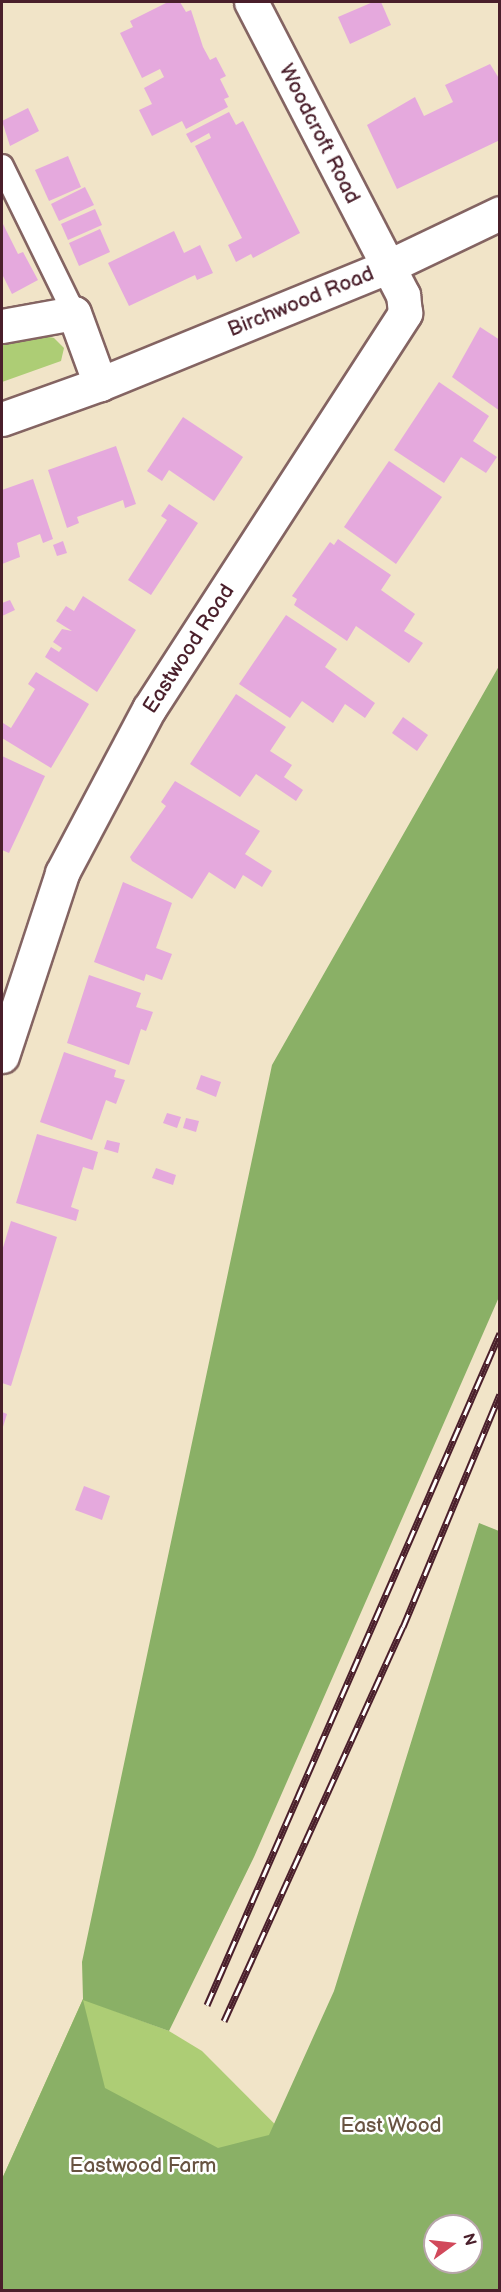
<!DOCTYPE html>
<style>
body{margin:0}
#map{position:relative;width:501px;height:2292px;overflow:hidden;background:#f1e4c8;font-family:"Balsamiq Sans",sans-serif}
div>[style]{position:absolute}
.green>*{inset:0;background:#adcd75}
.forest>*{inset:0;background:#8ab066}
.building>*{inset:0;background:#e5a9dd}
.roads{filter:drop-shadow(2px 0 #846462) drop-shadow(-2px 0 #846462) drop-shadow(0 2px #846462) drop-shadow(0 -2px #846462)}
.service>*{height:22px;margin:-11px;padding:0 11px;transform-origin:11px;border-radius:11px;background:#fff}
.minor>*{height:33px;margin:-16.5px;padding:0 16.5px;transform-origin:16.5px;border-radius:16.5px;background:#fff}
.tertiary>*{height:33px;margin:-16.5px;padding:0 16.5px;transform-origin:16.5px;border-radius:16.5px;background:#fff}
.rail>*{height:7px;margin-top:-3.5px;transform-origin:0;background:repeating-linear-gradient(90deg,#fff 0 14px,#4a1f2b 0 28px);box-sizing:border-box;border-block:2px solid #4a1f2b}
span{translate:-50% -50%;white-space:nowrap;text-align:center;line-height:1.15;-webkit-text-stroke:5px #fff;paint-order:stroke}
.street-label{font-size:21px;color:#4a1f2b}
.park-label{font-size:21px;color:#685341}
.frame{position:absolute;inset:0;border:3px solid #4a1f2b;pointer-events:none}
.north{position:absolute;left:423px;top:2214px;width:60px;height:60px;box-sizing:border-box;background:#fff;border:2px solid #b7a5aa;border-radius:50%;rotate:75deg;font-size:16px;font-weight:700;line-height:24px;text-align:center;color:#4a1f2b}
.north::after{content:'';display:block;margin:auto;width:21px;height:27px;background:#d1495b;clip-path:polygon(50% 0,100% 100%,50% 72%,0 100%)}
</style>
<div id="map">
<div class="green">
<i style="clip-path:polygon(36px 334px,54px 338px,64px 348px,61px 361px,2px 382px,2px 343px)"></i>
<i style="clip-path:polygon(83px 1999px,169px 2031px,202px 2051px,440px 2290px,2px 2290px,2px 2179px)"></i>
</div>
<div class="forest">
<i style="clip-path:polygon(evenodd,499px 666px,499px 1297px,254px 1857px,169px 2031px,83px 2000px,105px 2088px,218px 2148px,269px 2135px,334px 1991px,479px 1523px,499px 1531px,499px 2290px,2px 2290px,2px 2179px,83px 1999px,82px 1962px,272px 1065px,499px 666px,435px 2226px,471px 2226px,471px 2262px,435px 2262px,435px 2226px)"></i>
</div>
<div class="building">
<i style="clip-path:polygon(168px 2px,180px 2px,186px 12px,191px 10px,203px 47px,210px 60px,216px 57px,226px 76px,220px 79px,229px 97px,224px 99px,228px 107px,186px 129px,182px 121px,152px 136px,139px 110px,152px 104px,144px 88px,164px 77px,160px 69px,142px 78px,120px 33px,133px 27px,130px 21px)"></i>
<i style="clip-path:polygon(373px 2px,381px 2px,391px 25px,350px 44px,338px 17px)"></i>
<i style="clip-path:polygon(490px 64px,500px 80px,500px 140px,397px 189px,367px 125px,415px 97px,424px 116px,453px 102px,445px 85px)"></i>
<i style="clip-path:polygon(28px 108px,39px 131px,10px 146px,2px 121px)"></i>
<i style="clip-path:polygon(229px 112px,236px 125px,243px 121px,300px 233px,253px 258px,251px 254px,236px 262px,228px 245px,242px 238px,195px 146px,211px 138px,209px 133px,191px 143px,186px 134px)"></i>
<i style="clip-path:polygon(68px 156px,81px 187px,49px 201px,35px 170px)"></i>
<i style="clip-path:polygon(85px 187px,94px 205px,59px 221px,51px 204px)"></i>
<i style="clip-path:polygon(95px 209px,102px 225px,68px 240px,61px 224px)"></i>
<i style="clip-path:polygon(2px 222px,18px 254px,23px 252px,38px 280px,12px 294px,2px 274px)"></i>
<i style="clip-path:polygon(100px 229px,110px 252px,79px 266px,69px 243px)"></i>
<i style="clip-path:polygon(174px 231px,184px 253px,200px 245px,213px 273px,197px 280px,195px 275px,129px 306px,108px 263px)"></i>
<i style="clip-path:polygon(480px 327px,500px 340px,500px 411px,452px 377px)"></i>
<i style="clip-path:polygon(439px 382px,489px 416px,473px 441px,497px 457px,486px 473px,461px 457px,444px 483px,394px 450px)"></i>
<i style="clip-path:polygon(183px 417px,243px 457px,214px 501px,169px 470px,162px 481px,147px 471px)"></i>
<i style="clip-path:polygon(116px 446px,136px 504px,125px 508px,123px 500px,77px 517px,79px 523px,67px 528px,48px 470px)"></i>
<i style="clip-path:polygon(389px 461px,442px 497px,396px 564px,344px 527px)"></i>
<i style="clip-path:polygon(33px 479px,53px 539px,43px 543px,40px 534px,17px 543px,20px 557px,2px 564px,2px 490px)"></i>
<i style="clip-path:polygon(169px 504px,198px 523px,151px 595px,128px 580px,167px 520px,161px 516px)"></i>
<i style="clip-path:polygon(338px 539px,391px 575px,381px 590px,415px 614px,404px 631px,423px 643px,409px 663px,356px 626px,347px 641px,294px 605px,297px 599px,292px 596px,330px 542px,334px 545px)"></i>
<i style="clip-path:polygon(63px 541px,67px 553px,57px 556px,53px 545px)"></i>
<i style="clip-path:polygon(83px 596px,136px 630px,97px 692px,45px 657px,51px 647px,59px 652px,62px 648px,53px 642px,62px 629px,72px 631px,56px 621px,66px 606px,74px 611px)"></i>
<i style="clip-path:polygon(10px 600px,15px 610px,2px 616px,2px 603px)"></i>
<i style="clip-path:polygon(286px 615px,337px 649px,325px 667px,375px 703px,365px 718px,345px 704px,333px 723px,302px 701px,290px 718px,239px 684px)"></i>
<i style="clip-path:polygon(36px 672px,89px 704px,51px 768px,2px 738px,3px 723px,11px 728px,35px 689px,28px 684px)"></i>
<i style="clip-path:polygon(236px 694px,286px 727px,270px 751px,292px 765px,284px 777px,303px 790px,296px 801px,256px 774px,240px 797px,190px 764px)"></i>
<i style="clip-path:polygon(403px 717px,428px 735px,417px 751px,392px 733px)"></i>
<i style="clip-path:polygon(2px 756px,45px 776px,9px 853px,2px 850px)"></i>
<i style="clip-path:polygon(175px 781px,260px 831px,245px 854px,272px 871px,262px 887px,243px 875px,235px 889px,209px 872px,192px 899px,132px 861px,130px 857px,166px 806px,161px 802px)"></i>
<i style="clip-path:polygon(123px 882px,172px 903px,156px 948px,172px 954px,162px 980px,146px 974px,144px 981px,94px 962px)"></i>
<i style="clip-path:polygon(89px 975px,141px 993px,136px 1007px,153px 1012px,146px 1031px,141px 1029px,129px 1065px,67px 1043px)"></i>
<i style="clip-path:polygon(64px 1052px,116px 1070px,114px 1077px,125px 1080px,116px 1104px,106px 1100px,92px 1140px,40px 1122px)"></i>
<i style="clip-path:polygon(201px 1075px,221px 1082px,216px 1097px,196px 1089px)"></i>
<i style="clip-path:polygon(167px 1113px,181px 1117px,177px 1128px,163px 1123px)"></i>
<i style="clip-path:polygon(186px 1118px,199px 1121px,196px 1132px,183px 1128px)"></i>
<i style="clip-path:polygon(37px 1134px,98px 1152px,93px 1170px,83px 1167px,71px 1207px,79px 1210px,76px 1221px,16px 1203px)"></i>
<i style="clip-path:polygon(107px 1140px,120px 1143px,118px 1153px,104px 1149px)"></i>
<i style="clip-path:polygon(156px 1168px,176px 1175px,173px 1185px,152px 1178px)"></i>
<i style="clip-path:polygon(11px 1221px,57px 1237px,11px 1386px,2px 1383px,2px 1251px)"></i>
<i style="clip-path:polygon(2px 1412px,7px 1414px,2px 1430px)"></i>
<i style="clip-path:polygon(84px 1486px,110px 1496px,102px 1520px,75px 1510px)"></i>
</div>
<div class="roads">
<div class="service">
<i style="left:2px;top:166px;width:164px;rotate:63.9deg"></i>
</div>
<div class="minor">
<i style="left:2px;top:326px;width:73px;rotate:-10.2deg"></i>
<i style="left:74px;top:313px;width:76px;rotate:69.9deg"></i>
<i style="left:2px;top:1056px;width:193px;rotate:-71.8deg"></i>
<i style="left:62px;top:873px;width:186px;rotate:-62.1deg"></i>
<i style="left:149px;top:709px;width:472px;rotate:-57.1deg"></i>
<i style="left:405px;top:313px;width:18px;rotate:-96deg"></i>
<i style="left:403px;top:295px;width:330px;rotate:-117.4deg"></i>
</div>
<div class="tertiary">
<i style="left:2px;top:419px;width:104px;rotate:-19.7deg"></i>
<i style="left:100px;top:384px;width:310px;rotate:-22.2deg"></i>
<i style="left:387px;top:267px;width:125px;rotate:-25.5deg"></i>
</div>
</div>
<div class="rail">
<i style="left:207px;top:2005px;width:733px;rotate:-66.44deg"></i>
<i style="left:224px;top:2021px;width:433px;rotate:-65.6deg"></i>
<i style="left:403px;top:1627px;width:252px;rotate:-67.4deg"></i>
</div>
<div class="street-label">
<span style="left:319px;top:134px;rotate:63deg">Woodcroft Road</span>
<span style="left:301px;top:302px;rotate:-22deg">Birchwood Road</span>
<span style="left:189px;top:649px;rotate:-57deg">Eastwood Road</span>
</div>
<div class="park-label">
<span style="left:391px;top:2126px">East Wood</span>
<span style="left:143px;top:2166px">Eastwood Farm</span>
</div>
<div class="frame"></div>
<div class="north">N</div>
</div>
